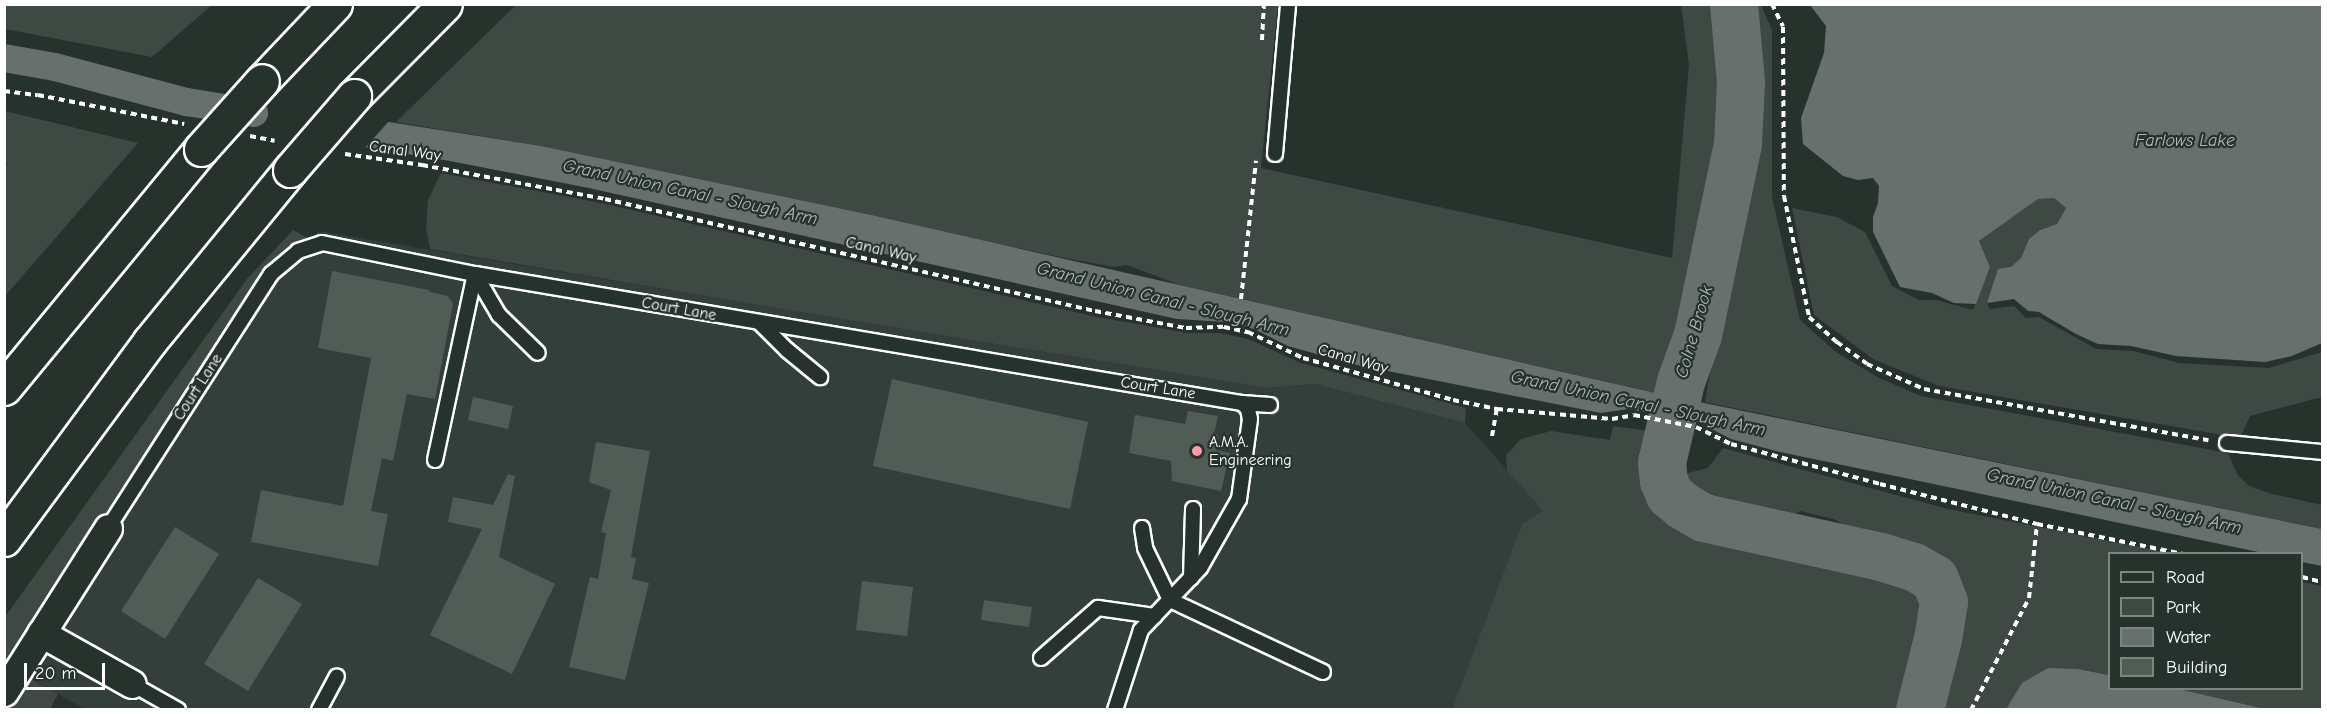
<!DOCTYPE html>
<style>
body{margin:0}
#map{position:relative;width:2327px;height:714px;overflow:hidden;background:#26332d;font-family:"Comic Neue",sans-serif}
div>[style]{position:absolute}
.built>*{inset:0;background:#333f3a}
.green>*{inset:0;background:#3e4944}
.water>*{inset:0;background:#67706c}
.pier>*{inset:0;background:#26332d}
.canal>*{height:28px;margin:-14px;padding:0 14px;transform-origin:14px;border-radius:14px;background:#67706c}
.river>*{height:48px;margin:-24px;padding:0 24px;transform-origin:24px;border-radius:24px;background:#67706c}
.building>*{inset:0;background:#515c57}
.path>*{height:4px;margin-top:-2px;transform-origin:0;background:repeating-linear-gradient(90deg,#fff 0 6px,transparent 0 10.5px)}
.roads{filter:drop-shadow(2px 0 #fff) drop-shadow(-2px 0 #fff) drop-shadow(0 2px #fff) drop-shadow(0 -2px #fff)}
.service>*{height:14px;margin:-7px;padding:0 7px;transform-origin:7px;border-radius:7px;background:#26332d}
.minor>*{height:27px;margin:-13.5px;padding:0 13.5px;transform-origin:13.5px;border-radius:13.5px;background:#26332d}
.motorway>*{height:33px;margin:-16.5px;padding:0 16.5px;transform-origin:16.5px;border-radius:16.5px;background:#26332d}
.bridges{filter:drop-shadow(2px 0 #fff) drop-shadow(-2px 0 #fff) drop-shadow(0 2px #fff) drop-shadow(0 -2px #fff)}
.motorway-bridge>*{height:33px;margin:-16.5px;padding:0 16.5px;transform-origin:16.5px;border-radius:16.5px;background:#26332d}
.dots>*{width:16px;height:16px;translate:-50% -50%;box-sizing:border-box;border:3px solid #26332d;border-radius:50%}
span{translate:-50% -50%;white-space:nowrap;text-align:center;line-height:1.15;-webkit-text-stroke:4.5px #26332d;paint-order:stroke}
.street-label{font-size:16px;color:#fff}
.poi-label{font-size:16px;color:#fff}
.left{translate:0 -50%;text-align:left}
.water-label{font-size:18px;color:#b3b8b6;font-style:italic}
.frame{position:absolute;inset:0;border:6px solid #fff;pointer-events:none}
.legend{position:absolute;left:2108px;top:552px;width:195px;height:138px;box-sizing:border-box;background:#26332d;border:2px solid #7d8581;margin:0;padding:8px 10px;list-style:none;font-size:18px;color:#fff}
.legend li{display:flex;align-items:center;gap:12px;height:30px}
.legend b{width:30px;border:2px solid #7d8581}
.scale{position:absolute;left:24px;top:663px;width:81px;height:27px;box-sizing:border-box;border:3px solid #fff;border-top:0;padding-left:8px;font-size:18px;line-height:21px;white-space:nowrap;color:#fff;-webkit-text-stroke:4px #26332d;paint-order:stroke}
</style>
<div id="map">
<div class="built">
<i style="clip-path:polygon(319px 231px,793px 311px,1267px 388px,1315px 384px,1465px 423px,1544px 511px,1453px 707px,1460px 709px,87px 710px,29px 678px,7px 662px,269px 268px,284px 254px,310px 239px)"></i>
</div>
<div class="green">
<i style="clip-path:polygon(4px 5px,5px 4px,212px 5px,152px 57px,5px 29px)"></i>
<i style="clip-path:polygon(516px 5px,1278px 5px,1261px 168px,1672px 258px,1689px 65px,1681px 5px,1730px 5px,1738px 84px,1735px 143px,1716px 239px,1660px 394px,1180px 285px,1127px 265px,1114px 267px,1065px 258px,541px 146px,396px 122px)"></i>
<i style="clip-path:polygon(1742px 5px,1761px 5px,1772px 30px,1772px 197px,1800px 320px,1836px 352px,1879px 378px,1921px 396px,2228px 453px,2237px 474px,2249px 486px,2272px 494px,2322px 505px,2322px 529px,1705px 402px,1731px 251px,1744px 155px,1748px 74px)"></i>
<i style="clip-path:polygon(5px 111px,138px 143px,5px 296px,4px 167px,8px 163px,5px 162px)"></i>
<i style="clip-path:polygon(441px 173px,601px 203px,1097px 317px,1188px 333px,1220px 333px,1248px 339px,1301px 363px,1466px 408px,1465px 423px,1315px 384px,1267px 388px,793px 311px,430px 249px,426px 227px,428px 200px)"></i>
<i style="clip-path:polygon(2038px 198px,2054px 198px,2066px 208px,2057px 224px,2040px 230px,2029px 239px,2021px 258px,1987px 303px,1990px 309px,2014px 306px,2026px 318px,2039px 317px,2096px 349px,2133px 351px,2179px 363px,2269px 368px,2322px 352px,2322px 397px,2250px 416px,2240px 438px,1939px 386px,1873px 359px,1814px 315px,1792px 208px,1837px 217px,1865px 232px,1892px 286px,1919px 300px,1936px 300px,1973px 310px,1990px 267px,1979px 241px)"></i>
<i style="clip-path:polygon(293px 230px,310px 239px,284px 254px,269px 268px,5px 667px,5px 617px,247px 279px)"></i>
<i style="clip-path:polygon(1613px 426px,1656px 432px,1649px 480px,1671px 508px,1714px 529px,1828px 549px,1912px 571px,1932px 581px,1939px 605px,1914px 709px,1460px 710px,1453px 707px,1522px 524px,1543px 511px,1507px 470px,1506px 455px,1521px 439px,1551px 431px,1610px 440px)"></i>
<i style="clip-path:polygon(1723px 448px,1948px 509px,2169px 553px,2110px 554px,2109px 675px,2078px 669px,2022px 683px,2006px 709px,1927px 709px,1951px 599px,1938px 572px,1906px 555px,1876px 545px,1834px 519px,1800px 511px,1781px 522px,1722px 518px,1695px 504px,1674px 482px,1680px 475px,1708px 468px)"></i>
<i style="clip-path:polygon(2302px 582px,2322px 586px,2322px 709px,2265px 709px,2179px 689px,2302px 688px)"></i>
<i style="clip-path:polygon(29px 678px,58px 694px,50px 709px,8px 710px)"></i>
</div>
<div class="water">
<i style="clip-path:polygon(1810px 5px,2322px 5px,2322px 343px,2292px 356px,2265px 362px,2176px 356px,2131px 346px,2098px 344px,2076px 334px,2039px 312px,2028px 311px,2014px 299px,1987px 303px,1998px 269px,2011px 267px,2021px 258px,2029px 239px,2040px 230px,2057px 224px,2066px 208px,2054px 198px,2038px 199px,1979px 241px,1990px 267px,1976px 304px,1954px 303px,1932px 293px,1900px 287px,1873px 232px,1873px 217px,1878px 203px,1879px 186px,1873px 178px,1858px 180px,1843px 176px,1803px 144px,1801px 118px,1824px 53px,1826px 26px)"></i>
<i style="clip-path:polygon(250px 100px,541px 146px,871px 215px,1660px 394px,2322px 529px,2322px 566px,2302px 562px,2302px 554px,2263px 553px,1776px 451px,1731px 439px,1698px 422px,1628px 409px,1601px 413px,1352px 364px,1288px 346px,1254px 329px,1225px 322px,1177px 319px,589px 188px,450px 161px,227px 125px)"></i>
<i style="clip-path:polygon(2048px 668px,2078px 669px,2109px 675px,2110px 688px,2179px 689px,2265px 709px,2006px 709px,2022px 683px)"></i>
</div>
<div class="pier">
<i style="clip-path:polygon(250px 97px,391px 119px,363px 150px,226px 128px)"></i>
</div>
<div class="canal">
<i style="left:4px;top:58px;width:52px;rotate:10deg"></i>
<i style="left:55px;top:67px;width:137px;rotate:14.9deg"></i>
<i style="left:187px;top:102px;width:68px;rotate:9.3deg"></i>
</div>
<div class="river">
<i style="left:1734px;top:4px;width:79px;rotate:84.9deg"></i>
<i style="left:1741px;top:83px;width:61px;rotate:92.8deg"></i>
<i style="left:1738px;top:144px;width:195px;rotate:101.8deg"></i>
<i style="left:1698px;top:335px;width:50px;rotate:109.9deg"></i>
<i style="left:1681px;top:382px;width:83px;rotate:103.2deg"></i>
<i style="left:1662px;top:463px;width:18px;rotate:84deg"></i>
<i style="left:1664px;top:481px;width:15px;rotate:67deg"></i>
<i style="left:1670px;top:495px;width:17px;rotate:40deg"></i>
<i style="left:1683px;top:506px;width:24px;rotate:30deg"></i>
<i style="left:1704px;top:518px;width:181px;rotate:12.4deg"></i>
<i style="left:1881px;top:557px;width:34px;rotate:17deg"></i>
<i style="left:1914px;top:567px;width:24px;rotate:30deg"></i>
<i style="left:1935px;top:579px;width:25px;rotate:69deg"></i>
<i style="left:1944px;top:602px;width:37px;rotate:99deg"></i>
<i style="left:1938px;top:639px;width:73px;rotate:104.2deg"></i>
</div>
<div class="building">
<i style="clip-path:polygon(332px 271px,429px 290px,430px 292px,448px 296px,453px 304px,435px 399px,407px 394px,393px 461px,382px 458px,371px 511px,388px 514px,378px 566px,251px 542px,261px 490px,343px 506px,371px 358px,318px 348px)"></i>
<i style="clip-path:polygon(892px 379px,1088px 422px,1070px 509px,873px 466px)"></i>
<i style="clip-path:polygon(473px 397px,513px 406px,508px 429px,468px 420px)"></i>
<i style="clip-path:polygon(1188px 411px,1218px 416px,1214px 433px,1218px 435px,1216px 450px,1230px 453px,1221px 491px,1172px 481px,1171px 461px,1129px 453px,1135px 415px,1185px 424px)"></i>
<i style="clip-path:polygon(596px 442px,650px 451px,631px 557px,636px 558px,632px 579px,649px 583px,625px 680px,569px 667px,590px 577px,598px 579px,606px 533px,601px 532px,611px 490px,589px 482px)"></i>
<i style="clip-path:polygon(508px 474px,515px 476px,499px 557px,555px 584px,512px 674px,430px 635px,482px 529px,448px 522px,453px 497px,493px 505px)"></i>
<i style="clip-path:polygon(175px 527px,219px 554px,165px 639px,121px 611px)"></i>
<i style="clip-path:polygon(258px 578px,302px 604px,248px 691px,204px 664px)"></i>
<i style="clip-path:polygon(862px 581px,913px 587px,907px 636px,856px 630px)"></i>
<i style="clip-path:polygon(984px 600px,1032px 607px,1029px 627px,981px 620px)"></i>
</div>
<div class="path">
<i style="left:1772px;top:4px;width:25px;rotate:64deg"></i>
<i style="left:1783px;top:27px;width:169px;rotate:89.7deg"></i>
<i style="left:1784px;top:196px;width:124px;rotate:78.3deg"></i>
<i style="left:1809px;top:317px;width:38px;rotate:42deg"></i>
<i style="left:1837px;top:342px;width:37px;rotate:36deg"></i>
<i style="left:1867px;top:364px;width:62px;rotate:23.7deg"></i>
<i style="left:1924px;top:389px;width:289px;rotate:10.2deg"></i>
<i style="left:1262px;top:40px;width:36px;rotate:-87deg"></i>
<i style="left:4px;top:91px;width:34px;rotate:7deg"></i>
<i style="left:38px;top:95px;width:149px;rotate:11.2deg"></i>
<i style="left:250px;top:136px;width:25px;rotate:11deg"></i>
<i style="left:345px;top:154px;width:78px;rotate:8.1deg"></i>
<i style="left:422px;top:165px;width:186px;rotate:10.5deg"></i>
<i style="left:605px;top:199px;width:503px;rotate:12.88deg"></i>
<i style="left:1095px;top:311px;width:93px;rotate:10.6deg"></i>
<i style="left:1186px;top:328px;width:38px;rotate:-2deg"></i>
<i style="left:1224px;top:327px;width:25px;rotate:12deg"></i>
<i style="left:1248px;top:332px;width:61px;rotate:25.3deg"></i>
<i style="left:1303px;top:358px;width:156px;rotate:15.6deg"></i>
<i style="left:1453px;top:400px;width:45px;rotate:11.6deg"></i>
<i style="left:1497px;top:409px;width:115px;rotate:5deg"></i>
<i style="left:1612px;top:419px;width:22px;rotate:-10deg"></i>
<i style="left:1634px;top:415px;width:63px;rotate:11deg"></i>
<i style="left:1696px;top:427px;width:39px;rotate:26deg"></i>
<i style="left:1731px;top:444px;width:154px;rotate:15deg"></i>
<i style="left:1880px;top:484px;width:162px;rotate:14.3deg"></i>
<i style="left:2037px;top:524px;width:149px;rotate:11.6deg"></i>
<i style="left:1241px;top:299px;width:139px;rotate:-83.8deg"></i>
<i style="left:1492px;top:436px;width:27px;rotate:-80deg"></i>
<i style="left:2302px;top:577px;width:21px;rotate:14deg"></i>
<i style="left:1971px;top:710px;width:126px;rotate:-62.6deg"></i>
<i style="left:2029px;top:598px;width:74px;rotate:-83.8deg"></i>
</div>
<div class="roads">
<div class="service">
<i style="left:1275px;top:154px;width:151px;rotate:-85deg"></i>
<i style="left:475px;top:274px;width:48px;rotate:59.7deg"></i>
<i style="left:499px;top:315px;width:54px;rotate:44.3deg"></i>
<i style="left:760px;top:323px;width:38px;rotate:45deg"></i>
<i style="left:787px;top:350px;width:43px;rotate:39.3deg"></i>
<i style="left:1242px;top:403px;width:28px;rotate:4deg"></i>
<i style="left:2227px;top:443px;width:95px;rotate:5.4deg"></i>
<i style="left:435px;top:460px;width:190px;rotate:-77.9deg"></i>
<i style="left:108px;top:528px;width:302px;rotate:-57.3deg"></i>
<i style="left:271px;top:274px;width:35px;rotate:-40deg"></i>
<i style="left:298px;top:251px;width:25px;rotate:-18deg"></i>
<i style="left:322px;top:243px;width:156px;rotate:11.5deg"></i>
<i style="left:475px;top:274px;width:778px;rotate:9.55deg"></i>
<i style="left:1242px;top:403px;width:8px;rotate:45deg"></i>
<i style="left:1248px;top:409px;width:10px;rotate:79deg"></i>
<i style="left:1250px;top:419px;width:81px;rotate:97.8deg"></i>
<i style="left:1239px;top:499px;width:79px;rotate:119.5deg"></i>
<i style="left:1200px;top:568px;width:86px;rotate:133.6deg"></i>
<i style="left:1141px;top:630px;width:84px;rotate:108deg"></i>
<i style="left:1142px;top:528px;width:20px;rotate:81deg"></i>
<i style="left:1145px;top:548px;width:58px;rotate:64.3deg"></i>
<i style="left:1170px;top:600px;width:169px;rotate:25.2deg"></i>
<i style="left:1191px;top:578px;width:69px;rotate:-88.3deg"></i>
<i style="left:1041px;top:658px;width:76px;rotate:-41.3deg"></i>
<i style="left:1098px;top:608px;width:57px;rotate:8.1deg"></i>
<i style="left:132px;top:684px;width:53px;rotate:29.5deg"></i>
<i style="left:319px;top:710px;width:38px;rotate:-62deg"></i>
</div>
<div class="minor">
<i style="left:41px;top:633px;width:104px;rotate:29.3deg"></i>
<i style="left:4px;top:692px;width:194px;rotate:-57.6deg"></i>
</div>
<div class="motorway">
<i style="left:262px;top:81px;width:106px;rotate:-46.5deg"></i>
<i style="left:354px;top:96px;width:129px;rotate:-45.3deg"></i>
<i style="left:4px;top:388px;width:310px;rotate:-50.5deg"></i>
<i style="left:4px;top:539px;width:246px;rotate:-53.6deg"></i>
<i style="left:150px;top:341px;width:221px;rotate:-50.7deg"></i>
</div>
</div>
<div class="bridges">
<div class="motorway-bridge">
<i style="left:201px;top:149px;width:91px;rotate:-48.1deg"></i>
<i style="left:290px;top:170px;width:98px;rotate:-49.1deg"></i>
</div>
</div>
<div class="dots">
<i style="left:1197px;top:451px;background:#ff9aa2"></i>
</div>
<div class="street-label">
<span style="left:405px;top:151px;rotate:8deg">Canal Way</span>
<span style="left:881px;top:250px;rotate:13deg">Canal Way</span>
<span style="left:679px;top:309px;rotate:10deg">Court Lane</span>
<span style="left:1353px;top:359px;rotate:16deg">Canal Way</span>
<span style="left:198px;top:387px;rotate:-57deg">Court Lane</span>
<span style="left:1158px;top:388px;rotate:9deg">Court Lane</span>
</div>
<div class="poi-label">
<span class="left" style="left:1209px;top:451px">A.M.A.<br>Engineering</span>
</div>
<div class="water-label">
<span style="left:2185px;top:141px">Farlows Lake</span>
<span style="left:690px;top:193px;rotate:12deg">Grand Union Canal - Slough Arm</span>
<span style="left:1163px;top:300px;rotate:14deg">Grand Union Canal - Slough Arm</span>
<span style="left:1695px;top:332px;rotate:-74deg">Colne Brook</span>
<span style="left:1638px;top:404px;rotate:12deg">Grand Union Canal - Slough Arm</span>
<span style="left:2114px;top:502px;rotate:12deg">Grand Union Canal - Slough Arm</span>
</div>
<div class="frame"></div>
<ul class="legend">
<li><b style="height:8px;background:#26332d"></b>Road</li>
<li><b style="height:16px;background:#3e4944"></b>Park</li>
<li><b style="height:16px;background:#67706c"></b>Water</li>
<li><b style="height:16px;background:#515c57"></b>Building</li>
</ul>
<div class="scale">20 m</div>
</div>
